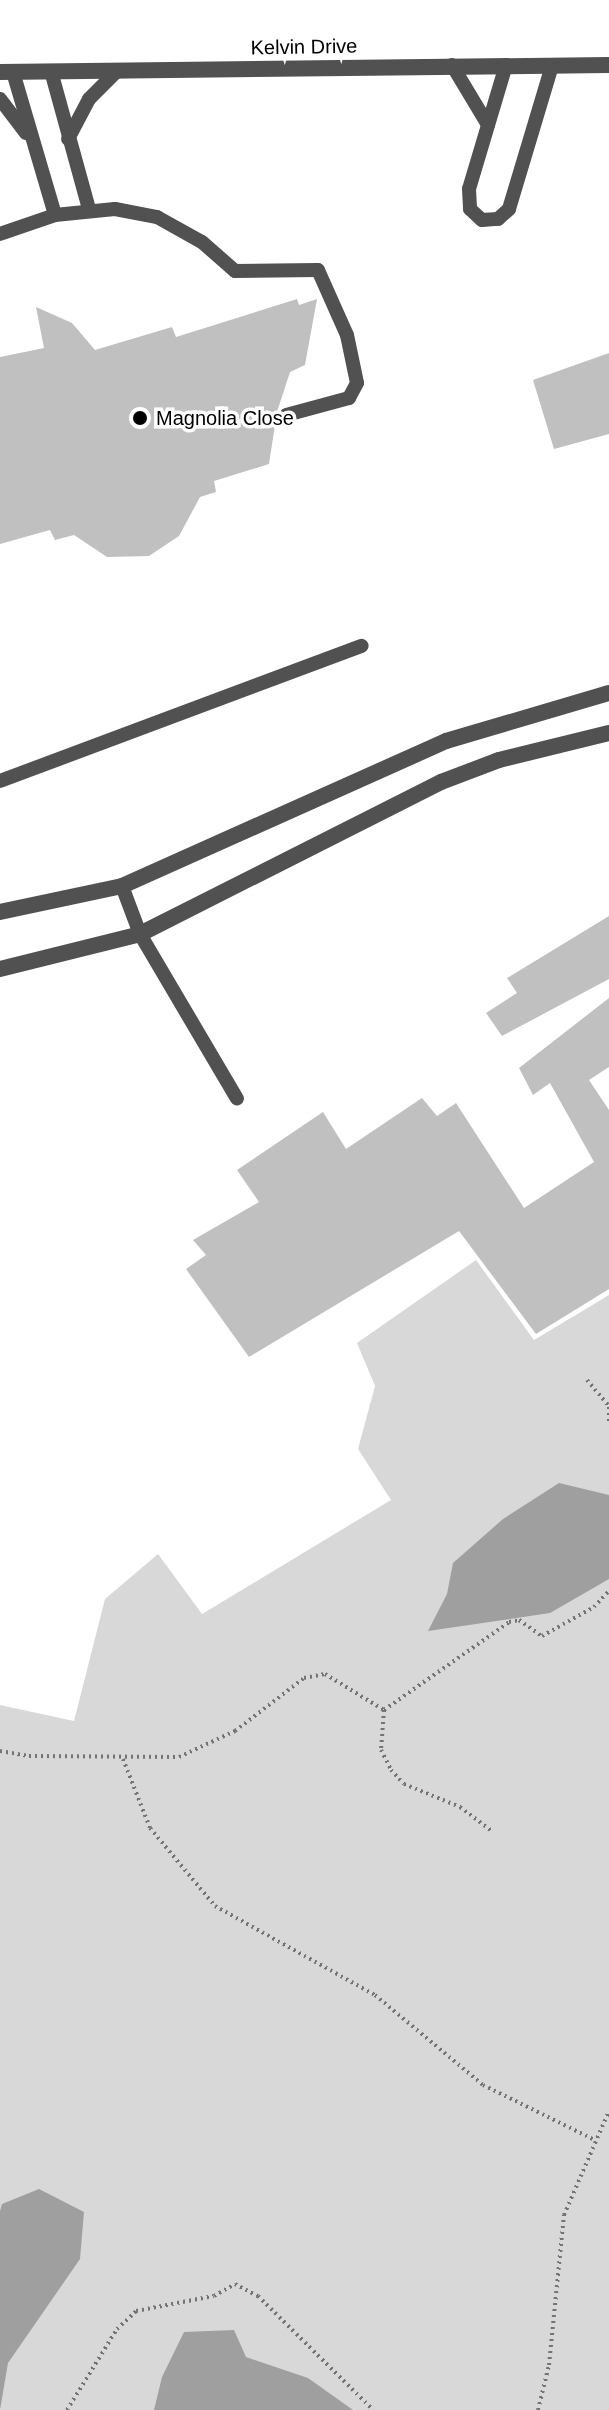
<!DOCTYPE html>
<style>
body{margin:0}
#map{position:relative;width:609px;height:2410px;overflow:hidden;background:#fff;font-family:Arial,sans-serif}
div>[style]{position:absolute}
.green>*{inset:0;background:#d8d8d8}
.water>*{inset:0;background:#9f9f9f}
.building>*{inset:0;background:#c0c0c0}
.path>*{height:4px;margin-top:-2px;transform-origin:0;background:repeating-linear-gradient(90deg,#737373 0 2px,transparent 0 6px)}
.service>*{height:14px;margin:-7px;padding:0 7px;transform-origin:7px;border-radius:7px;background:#515151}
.minor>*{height:16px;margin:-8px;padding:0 8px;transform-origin:8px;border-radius:8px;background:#515151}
.dots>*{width:22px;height:22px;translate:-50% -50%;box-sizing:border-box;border:4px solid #fff;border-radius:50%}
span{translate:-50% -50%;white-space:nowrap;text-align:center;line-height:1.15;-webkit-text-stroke:7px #fff;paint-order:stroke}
.street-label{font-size:20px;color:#000}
.poi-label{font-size:20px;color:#000}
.left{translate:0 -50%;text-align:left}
</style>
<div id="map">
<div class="green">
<i style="clip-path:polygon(476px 1260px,534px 1340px,609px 1295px,609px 2410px,0 2410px,0 1705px,74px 1721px,105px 1599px,158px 1554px,202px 1614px,391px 1500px,358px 1449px,375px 1386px,357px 1343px)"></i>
</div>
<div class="water">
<i style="clip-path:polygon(559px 1483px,609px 1495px,609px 1579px,550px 1613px,428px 1631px,447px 1594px,453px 1563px,503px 1519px)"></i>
<i style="clip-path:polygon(39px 2189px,84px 2212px,80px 2259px,8px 2363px,0 2410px,0 2211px,2px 2204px)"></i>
<i style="clip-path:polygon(234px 2330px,246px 2357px,308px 2378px,353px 2410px,154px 2410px,162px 2377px,184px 2332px)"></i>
</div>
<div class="building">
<i style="clip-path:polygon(297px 299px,299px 305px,317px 299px,305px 365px,290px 372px,277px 412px,269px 464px,214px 481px,216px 492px,200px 497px,179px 536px,149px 556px,107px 557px,74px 535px,55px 540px,50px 530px,0 544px,0 357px,44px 348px,36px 307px,72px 323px,95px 350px,172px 327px,176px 337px)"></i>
<i style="clip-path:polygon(609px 353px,609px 434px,554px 449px,533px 380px)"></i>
<i style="clip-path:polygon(609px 916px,609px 979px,502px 1036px,486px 1013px,517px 993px,507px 978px)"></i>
<i style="clip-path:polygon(609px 998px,609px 1067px,589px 1080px,609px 1110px,609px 1289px,536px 1334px,459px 1231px,249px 1357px,186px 1269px,206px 1255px,193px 1240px,259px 1202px,237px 1170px,323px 1112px,346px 1149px,422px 1098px,437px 1116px,456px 1103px,524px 1208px,594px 1162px,550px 1083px,533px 1095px,519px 1068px)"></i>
</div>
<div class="path">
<i style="left:587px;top:1380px;width:34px;rotate:50deg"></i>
<i style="left:609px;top:1407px;width:15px;rotate:90deg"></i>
<i style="left:384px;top:1710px;width:40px;rotate:94.3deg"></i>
<i style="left:381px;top:1750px;width:22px;rotate:63deg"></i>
<i style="left:391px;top:1770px;width:19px;rotate:47deg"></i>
<i style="left:404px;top:1784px;width:61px;rotate:22.3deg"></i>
<i style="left:460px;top:1807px;width:40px;rotate:37deg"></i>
<i style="left:0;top:1751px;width:29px;rotate:10deg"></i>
<i style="left:29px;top:1756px;width:150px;rotate:0.4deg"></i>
<i style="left:179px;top:1757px;width:62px;rotate:-24.9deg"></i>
<i style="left:235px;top:1731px;width:87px;rotate:-37.5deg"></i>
<i style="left:304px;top:1678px;width:21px;rotate:-11deg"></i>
<i style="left:325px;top:1674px;width:69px;rotate:31.4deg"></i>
<i style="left:384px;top:1710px;width:153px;rotate:-35.1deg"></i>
<i style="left:509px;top:1622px;width:10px;rotate:-11deg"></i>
<i style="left:519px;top:1620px;width:28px;rotate:35deg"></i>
<i style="left:542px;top:1636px;width:60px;rotate:-29.1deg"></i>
<i style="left:594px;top:1607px;width:22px;rotate:-47deg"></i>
<i style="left:123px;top:1759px;width:74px;rotate:68.6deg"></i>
<i style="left:150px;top:1828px;width:102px;rotate:50.2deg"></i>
<i style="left:215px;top:1906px;width:183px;rotate:29.1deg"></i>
<i style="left:375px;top:1995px;width:141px;rotate:39.8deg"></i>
<i style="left:483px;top:2085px;width:125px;rotate:26.2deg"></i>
<i style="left:67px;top:2410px;width:95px;rotate:-58.3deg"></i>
<i style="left:117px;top:2329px;width:26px;rotate:-43deg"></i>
<i style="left:136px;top:2311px;width:79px;rotate:-10.9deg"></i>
<i style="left:214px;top:2296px;width:24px;rotate:-30deg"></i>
<i style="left:235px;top:2284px;width:26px;rotate:28deg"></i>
<i style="left:258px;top:2296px;width:162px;rotate:44.7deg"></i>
<i style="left:538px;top:2410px;width:46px;rotate:-76.3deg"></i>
<i style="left:549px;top:2365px;width:151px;rotate:-84.3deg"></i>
<i style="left:564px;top:2215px;width:113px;rotate:-66.6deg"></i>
</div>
<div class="service">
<i style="left:452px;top:65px;width:70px;rotate:59deg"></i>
<i style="left:506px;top:65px;width:129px;rotate:106.6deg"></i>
<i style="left:469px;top:189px;width:20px;rotate:87deg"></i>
<i style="left:470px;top:209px;width:16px;rotate:43deg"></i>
<i style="left:482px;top:220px;width:16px;rotate:-4deg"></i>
<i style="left:498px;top:219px;width:15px;rotate:-42deg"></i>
<i style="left:509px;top:209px;width:149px;rotate:-73.3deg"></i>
<i style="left:51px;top:71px;width:143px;rotate:74.6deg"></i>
<i style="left:13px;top:72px;width:149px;rotate:73.6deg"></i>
<i style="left:0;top:99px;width:43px;rotate:52.6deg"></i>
<i style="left:68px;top:139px;width:45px;rotate:-62.3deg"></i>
<i style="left:89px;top:99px;width:41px;rotate:-45deg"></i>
<i style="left:0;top:234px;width:58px;rotate:-19.1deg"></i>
<i style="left:55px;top:215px;width:60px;rotate:-5.7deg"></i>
<i style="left:115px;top:209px;width:43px;rotate:10.8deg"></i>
<i style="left:157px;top:217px;width:51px;rotate:29.1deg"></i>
<i style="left:202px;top:242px;width:44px;rotate:41.3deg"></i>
<i style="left:235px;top:271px;width:83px;rotate:-0.7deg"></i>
<i style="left:318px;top:270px;width:71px;rotate:66deg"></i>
<i style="left:347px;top:335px;width:49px;rotate:78.2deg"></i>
<i style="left:357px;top:383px;width:17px;rotate:118deg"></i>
<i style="left:349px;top:398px;width:65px;rotate:164.9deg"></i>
<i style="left:0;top:781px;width:386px;rotate:-20.5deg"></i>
<i style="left:122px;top:886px;width:51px;rotate:69.4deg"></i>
<i style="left:140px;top:934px;width:191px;rotate:59.5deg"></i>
</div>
<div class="minor">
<i style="left:0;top:72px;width:609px;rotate:-0.66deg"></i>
<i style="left:0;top:912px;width:125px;rotate:-12deg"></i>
<i style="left:122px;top:886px;width:355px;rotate:-24.1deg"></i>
<i style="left:446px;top:741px;width:170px;rotate:-16.4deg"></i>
<i style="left:0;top:969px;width:144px;rotate:-14deg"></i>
<i style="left:140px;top:934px;width:337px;rotate:-26.8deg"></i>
<i style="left:441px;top:782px;width:62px;rotate:-20.8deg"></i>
<i style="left:499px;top:760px;width:113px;rotate:-13.8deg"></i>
</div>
<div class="dots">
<i style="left:140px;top:418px;background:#000"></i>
</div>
<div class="street-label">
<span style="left:304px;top:47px;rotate:-1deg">Kelvin Drive</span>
</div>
<div class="poi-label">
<span class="left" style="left:156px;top:418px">Magnolia Close</span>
</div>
</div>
